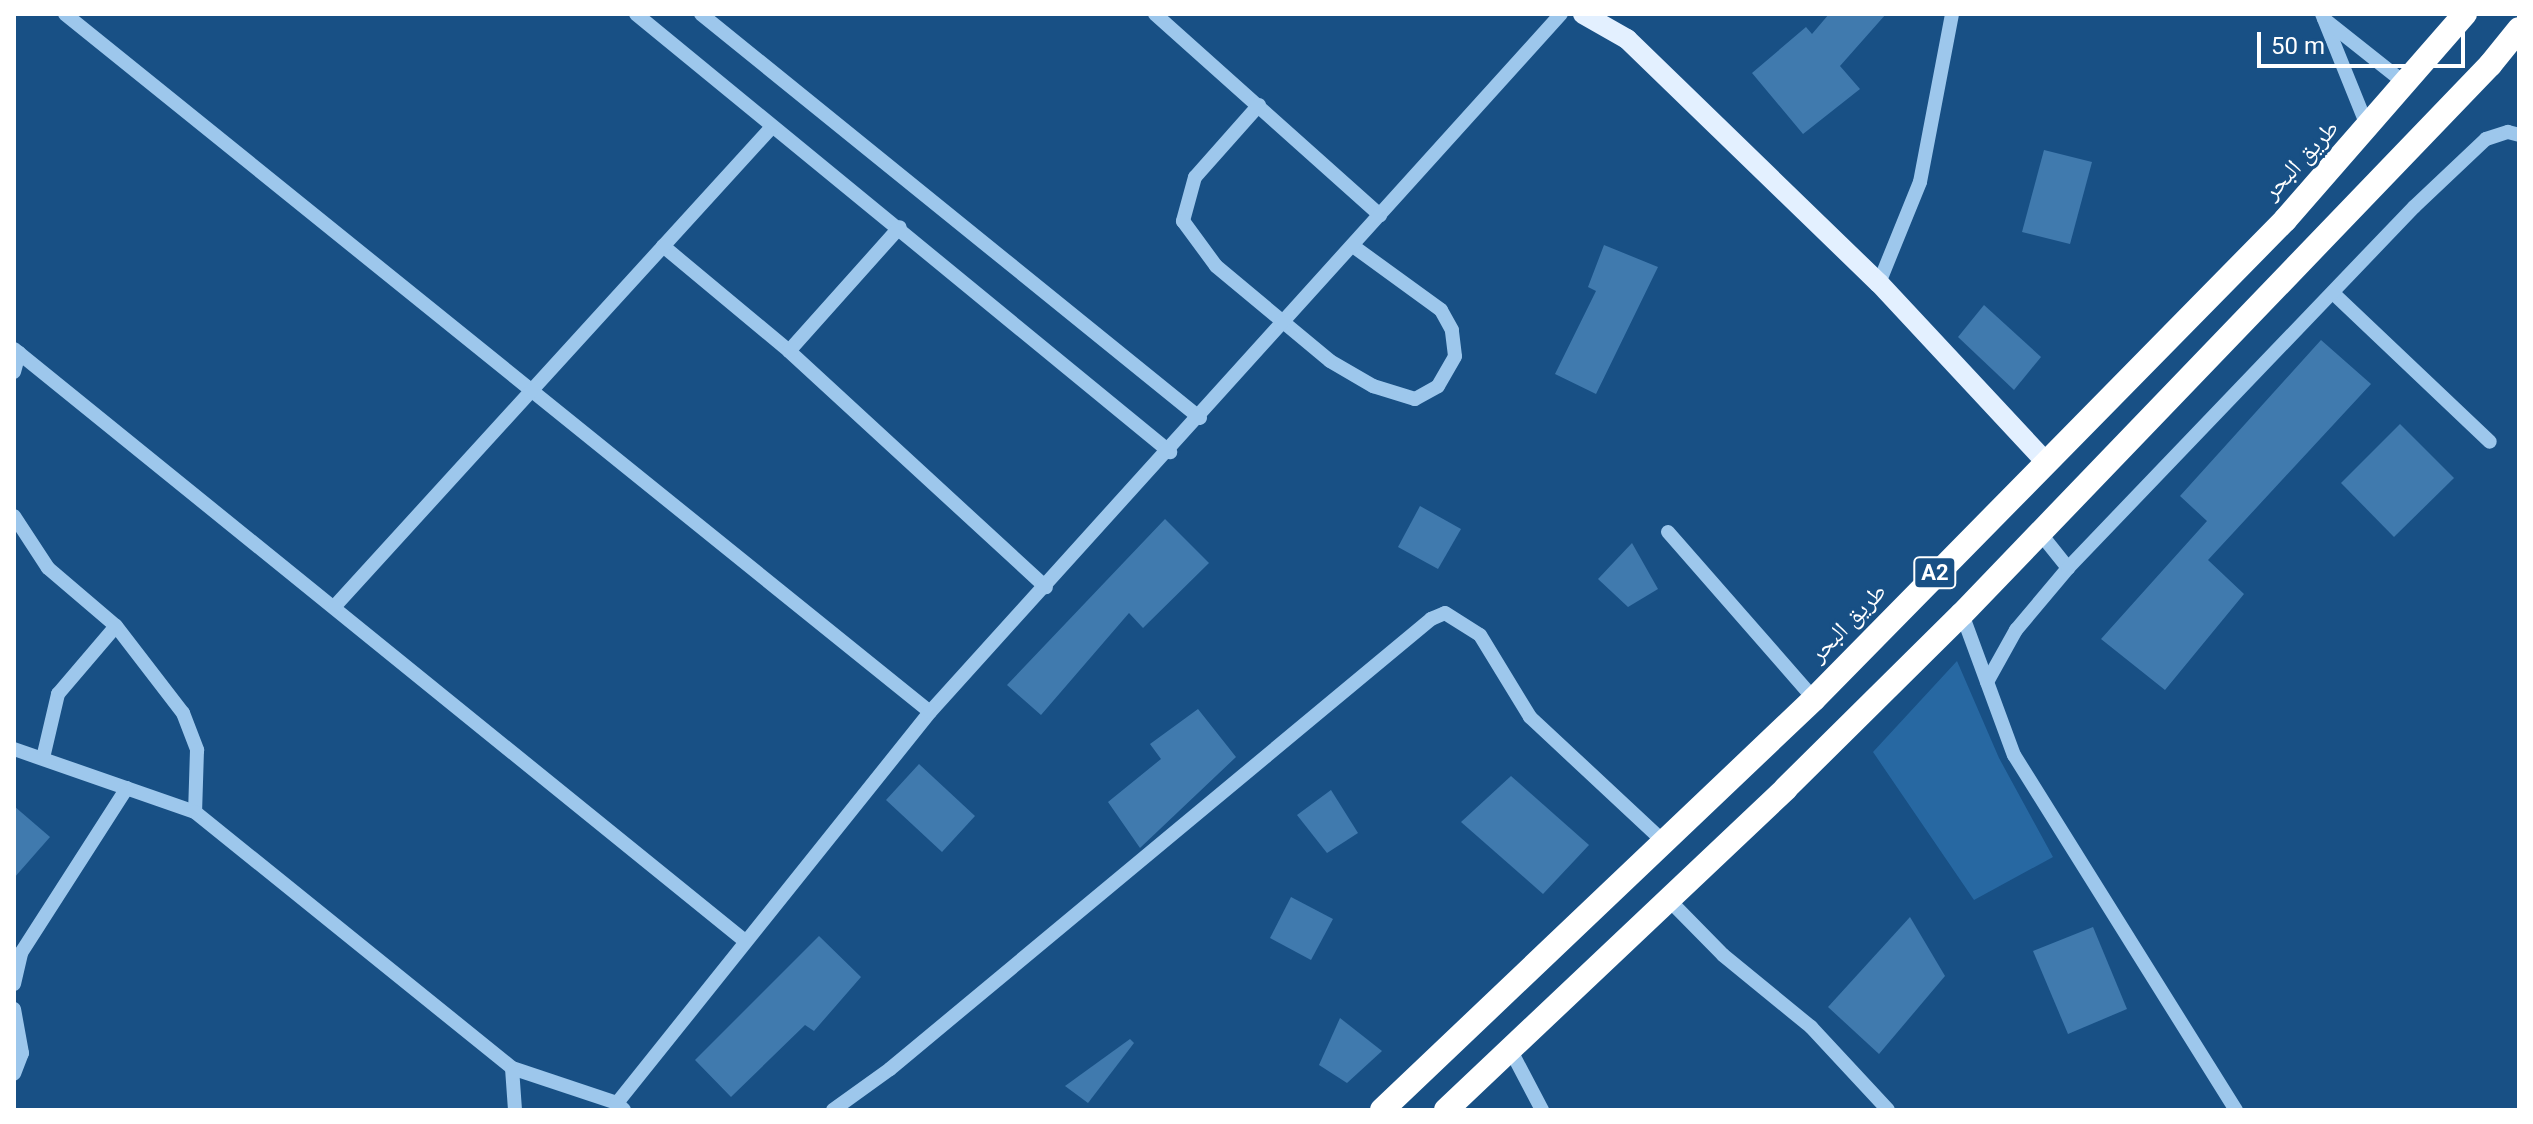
<!DOCTYPE html>
<meta charset="utf-8">
<style>
body{margin:0}
#map{position:relative;width:2533px;height:1124px;overflow:hidden;background:#185085;font-family:Roboto,"Noto Naskh Arabic",sans-serif}
div>[style]{position:absolute}
.green>*{inset:0;background:#2768a2}
.building>*{inset:0;background:#407aae}
.minor>*{height:14px;margin:-7px;padding:0 7px;transform-origin:7px;border-radius:7px;background:#9dc7ec}
.major>*{height:20px;margin:-10px;padding:0 10px;transform-origin:10px;border-radius:10px;background:#e3f0ff}
.highway>*{height:24px;margin:-12px;padding:0 12px;transform-origin:12px;border-radius:12px;background:#fff}
span{translate:-50% -50%;white-space:nowrap;text-align:center;line-height:1.15;-webkit-text-stroke:6px #185085;paint-order:stroke}
.shield-label span{padding:2px 6px;background:#185085;border:2px solid;border-radius:6px;-webkit-text-stroke-width:0}
.shield-label{font-size:22px;color:#fff;font-weight:700}
.street-label{font-size:24px;color:#fff}
.frame{position:absolute;inset:0;border:16px solid #fff;pointer-events:none}
.scale{position:absolute;left:2257px;top:32px;width:208px;height:36px;box-sizing:border-box;border:4px solid #fff;border-top:0;padding-left:10px;font-size:24px;line-height:28px;white-space:nowrap;color:#fff;-webkit-text-stroke:6px #185085;paint-order:stroke}
</style>
<div id="map">
<div class="green">
<i style="clip-path:polygon(1957px 661px,1999px 758px,2053px 857px,1974px 900px,1873px 752px)"></i>
</div>
<div class="building">
<i style="clip-path:polygon(1829px 14px,1886px 14px,1840px 66px,1860px 89px,1803px 134px,1752px 73px,1806px 27px,1812px 34px)"></i>
<i style="clip-path:polygon(2044px 150px,2092px 162px,2070px 244px,2022px 232px)"></i>
<i style="clip-path:polygon(1604px 245px,1658px 267px,1596px 394px,1555px 374px,1596px 291px,1588px 287px)"></i>
<i style="clip-path:polygon(1984px 305px,2041px 357px,2014px 390px,1958px 337px)"></i>
<i style="clip-path:polygon(2321px 340px,2371px 384px,2208px 560px,2244px 594px,2165px 690px,2101px 639px,2207px 521px,2180px 496px)"></i>
<i style="clip-path:polygon(2400px 424px,2454px 478px,2394px 537px,2341px 483px)"></i>
<i style="clip-path:polygon(1420px 506px,1461px 529px,1438px 569px,1398px 547px)"></i>
<i style="clip-path:polygon(1165px 519px,1209px 563px,1143px 628px,1129px 613px,1041px 715px,1007px 685px)"></i>
<i style="clip-path:polygon(1632px 543px,1658px 589px,1628px 607px,1598px 579px)"></i>
<i style="clip-path:polygon(1198px 709px,1236px 757px,1140px 848px,1108px 802px,1161px 759px,1150px 744px)"></i>
<i style="clip-path:polygon(919px 764px,975px 816px,942px 852px,886px 800px)"></i>
<i style="clip-path:polygon(1511px 776px,1589px 845px,1543px 894px,1461px 822px)"></i>
<i style="clip-path:polygon(1331px 790px,1358px 833px,1327px 853px,1297px 815px)"></i>
<i style="clip-path:polygon(14px 806px,50px 837px,14px 878px)"></i>
<i style="clip-path:polygon(1291px 897px,1333px 919px,1311px 960px,1270px 938px)"></i>
<i style="clip-path:polygon(1910px 917px,1945px 976px,1879px 1054px,1828px 1007px)"></i>
<i style="clip-path:polygon(2093px 927px,2127px 1009px,2068px 1034px,2033px 951px)"></i>
<i style="clip-path:polygon(819px 936px,861px 977px,814px 1031px,805px 1025px,731px 1097px,695px 1060px)"></i>
<i style="clip-path:polygon(1340px 1018px,1382px 1051px,1347px 1083px,1319px 1065px)"></i>
<i style="clip-path:polygon(1130px 1039px,1134px 1043px,1088px 1103px,1065px 1086px)"></i>
</div>
<div class="minor">
<i style="left:65px;top:14px;width:1111px;rotate:38.9deg"></i>
<i style="left:636px;top:14px;width:691px;rotate:39.36deg"></i>
<i style="left:701px;top:14px;width:642px;rotate:38.99deg"></i>
<i style="left:1155px;top:14px;width:302px;rotate:41.8deg"></i>
<i style="left:2322px;top:14px;width:123px;rotate:68deg"></i>
<i style="left:2324px;top:19px;width:105px;rotate:38.4deg"></i>
<i style="left:1259px;top:105px;width:96px;rotate:131.6deg"></i>
<i style="left:1195px;top:177px;width:46px;rotate:105.3deg"></i>
<i style="left:1183px;top:221px;width:56px;rotate:53.7deg"></i>
<i style="left:1216px;top:266px;width:148px;rotate:39.8deg"></i>
<i style="left:1330px;top:361px;width:50px;rotate:30.2deg"></i>
<i style="left:1373px;top:386px;width:44px;rotate:17.2deg"></i>
<i style="left:1415px;top:399px;width:26px;rotate:-29deg"></i>
<i style="left:1438px;top:386px;width:34px;rotate:-60deg"></i>
<i style="left:1455px;top:356px;width:26px;rotate:-97deg"></i>
<i style="left:1452px;top:330px;width:23px;rotate:-119deg"></i>
<i style="left:1441px;top:310px;width:109px;rotate:-144deg"></i>
<i style="left:663px;top:246px;width:164px;rotate:39.8deg"></i>
<i style="left:789px;top:351px;width:349px;rotate:42.6deg"></i>
<i style="left:1879px;top:283px;width:109px;rotate:-67.9deg"></i>
<i style="left:1920px;top:182px;width:171px;rotate:-79.2deg"></i>
<i style="left:2333px;top:293px;width:216px;rotate:43.5deg"></i>
<i style="left:14px;top:349px;width:941px;rotate:39deg"></i>
<i style="left:789px;top:351px;width:166px;rotate:-48.2deg"></i>
<i style="left:14px;top:372px;width:20px;rotate:-75deg"></i>
<i style="left:14px;top:516px;width:62px;rotate:56.8deg"></i>
<i style="left:48px;top:568px;width:89px;rotate:40.5deg"></i>
<i style="left:116px;top:626px;width:110px;rotate:52.4deg"></i>
<i style="left:183px;top:713px;width:40px;rotate:69deg"></i>
<i style="left:197px;top:750px;width:62px;rotate:91.8deg"></i>
<i style="left:1668px;top:532px;width:222px;rotate:48.8deg"></i>
<i style="left:2040px;top:533px;width:45px;rotate:51.3deg"></i>
<i style="left:335px;top:606px;width:648px;rotate:-47.63deg"></i>
<i style="left:1962px;top:614px;width:150px;rotate:69.8deg"></i>
<i style="left:2014px;top:755px;width:419px;rotate:58deg"></i>
<i style="left:1987px;top:682px;width:60px;rotate:-60.9deg"></i>
<i style="left:2016px;top:630px;width:81px;rotate:-50deg"></i>
<i style="left:2068px;top:568px;width:500px;rotate:-46.22deg"></i>
<i style="left:2414px;top:207px;width:99px;rotate:-43.4deg"></i>
<i style="left:2486px;top:139px;width:23px;rotate:-18deg"></i>
<i style="left:2508px;top:132px;width:11px;rotate:15deg"></i>
<i style="left:14px;top:749px;width:192px;rotate:19.2deg"></i>
<i style="left:195px;top:812px;width:407px;rotate:38.9deg"></i>
<i style="left:512px;top:1068px;width:111px;rotate:18.4deg"></i>
<i style="left:617px;top:1103px;width:10px;rotate:45deg"></i>
<i style="left:43px;top:758px;width:66px;rotate:-76.8deg"></i>
<i style="left:58px;top:694px;width:89px;rotate:-49.5deg"></i>
<i style="left:1669px;top:900px;width:77px;rotate:45.5deg"></i>
<i style="left:1723px;top:955px;width:114px;rotate:39.3deg"></i>
<i style="left:1811px;top:1027px;width:113px;rotate:47.1deg"></i>
<i style="left:14px;top:984px;width:32px;rotate:-77deg"></i>
<i style="left:21px;top:953px;width:196px;rotate:-57.3deg"></i>
<i style="left:14px;top:1009px;width:45px;rotate:79.7deg"></i>
<i style="left:22px;top:1053px;width:22px;rotate:111deg"></i>
<i style="left:1510px;top:1049px;width:69px;rotate:62.3deg"></i>
<i style="left:512px;top:1068px;width:42px;rotate:85.9deg"></i>
<i style="left:617px;top:1103px;width:501px;rotate:-51.32deg"></i>
<i style="left:930px;top:712px;width:941px;rotate:-47.89deg"></i>
<i style="left:833px;top:1110px;width:70px;rotate:-35.7deg"></i>
<i style="left:890px;top:1069px;width:704px;rotate:-39.75deg"></i>
<i style="left:1431px;top:619px;width:15px;rotate:-23deg"></i>
<i style="left:1445px;top:613px;width:41px;rotate:32.2deg"></i>
<i style="left:1480px;top:635px;width:96px;rotate:58.6deg"></i>
<i style="left:1530px;top:717px;width:186px;rotate:43deg"></i>
</div>
<div class="major">
<i style="left:1583px;top:14px;width:51px;rotate:29.6deg"></i>
<i style="left:1627px;top:39px;width:351px;rotate:44.1deg"></i>
<i style="left:1879px;top:283px;width:242px;rotate:47deg"></i>
</div>
<div class="highway">
<i style="left:1382px;top:1110px;width:596px;rotate:-43.57deg"></i>
<i style="left:1814px;top:699px;width:672px;rotate:-45.48deg"></i>
<i style="left:2285px;top:220px;width:274px;rotate:-48.9deg"></i>
<i style="left:1446px;top:1110px;width:468px;rotate:-43.4deg"></i>
<i style="left:1786px;top:788px;width:247px;rotate:-44.7deg"></i>
<i style="left:1962px;top:614px;width:762px;rotate:-46.12deg"></i>
<i style="left:2490px;top:65px;width:46px;rotate:-51.1deg"></i>
</div>
<div class="shield-label">
<span style="left:1935px;top:573px">A2</span>
</div>
<div class="street-label">
<span style="left:2301px;top:160px;rotate:-47deg">طريق البحر</span>
<span style="left:1848px;top:623px;rotate:-46deg">طريق البحر</span>
</div>
<div class="frame"></div>
<div class="scale">50 m</div>
</div>
